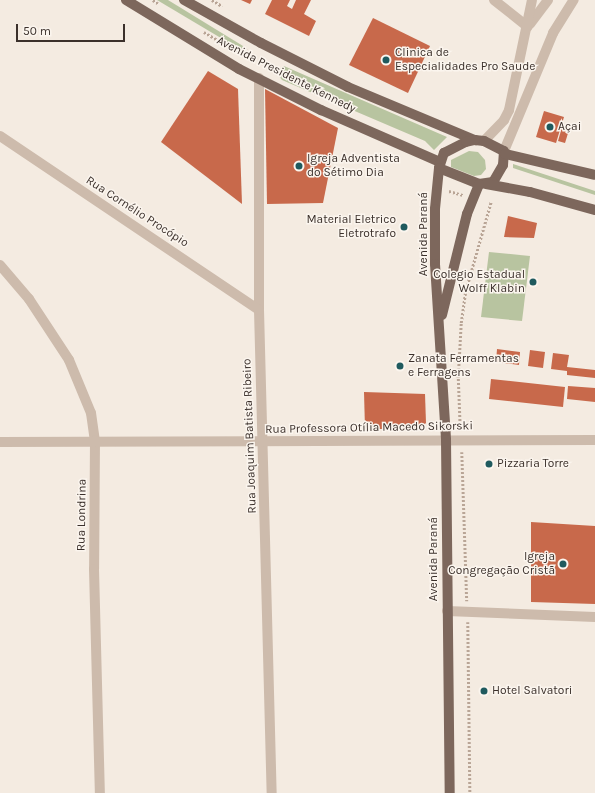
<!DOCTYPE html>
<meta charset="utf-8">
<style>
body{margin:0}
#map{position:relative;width:595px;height:793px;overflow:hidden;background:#f4ebe1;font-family:Karla,sans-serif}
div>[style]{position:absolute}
.green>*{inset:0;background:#b8c4a0}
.building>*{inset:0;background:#c8694b}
.path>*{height:2.5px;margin-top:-1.25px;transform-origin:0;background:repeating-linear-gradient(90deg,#b9a596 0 2px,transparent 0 4px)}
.minor>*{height:10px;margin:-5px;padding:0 5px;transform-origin:5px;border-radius:5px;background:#cdbbac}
.major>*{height:10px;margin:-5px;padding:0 5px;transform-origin:5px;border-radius:5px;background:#7d675c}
.dots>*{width:11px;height:11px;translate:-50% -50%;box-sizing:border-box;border:2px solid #fbf5ee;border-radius:50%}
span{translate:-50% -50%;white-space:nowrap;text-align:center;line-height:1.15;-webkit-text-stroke:3px #fbf5ee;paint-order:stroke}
.poi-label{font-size:12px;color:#3b302b}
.left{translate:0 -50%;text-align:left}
.right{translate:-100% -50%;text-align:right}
.street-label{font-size:12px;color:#3b302b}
.scale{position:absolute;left:16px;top:24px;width:109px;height:18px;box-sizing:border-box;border:2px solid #3b302b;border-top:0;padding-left:5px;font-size:12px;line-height:14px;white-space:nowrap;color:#3b302b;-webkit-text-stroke:3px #fbf5ee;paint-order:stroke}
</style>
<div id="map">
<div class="green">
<i style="clip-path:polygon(157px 0,168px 0,243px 46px,241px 50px)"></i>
<i style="clip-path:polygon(284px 66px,309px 77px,447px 137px,434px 150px,425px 141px,282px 80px,276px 72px)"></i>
<i style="clip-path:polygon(469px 151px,478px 152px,485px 160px,486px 169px,481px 175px,474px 176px,451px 167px,451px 160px)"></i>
<i style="clip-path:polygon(513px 164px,595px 191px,595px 195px,513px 168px)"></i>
<i style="clip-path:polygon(489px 252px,530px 256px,522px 321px,481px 317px)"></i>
</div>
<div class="building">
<i style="clip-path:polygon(241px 0,252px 0,250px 4px)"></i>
<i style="clip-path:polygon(272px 0,290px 0,287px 6px,292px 9px,296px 0,311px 0,304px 14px,316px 21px,309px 36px,265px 14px)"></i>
<i style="clip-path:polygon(373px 18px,430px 46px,408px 93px,349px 65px)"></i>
<i style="clip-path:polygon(208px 71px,238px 89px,242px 204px,161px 142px)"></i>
<i style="clip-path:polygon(265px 89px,338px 128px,323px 203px,267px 204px)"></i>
<i style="clip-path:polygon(544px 111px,564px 117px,556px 143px,536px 137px)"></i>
<i style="clip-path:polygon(562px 127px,569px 130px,565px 143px,558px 141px)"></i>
<i style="clip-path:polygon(508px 216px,537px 223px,534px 238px,504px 237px)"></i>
<i style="clip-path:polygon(497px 349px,520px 352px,519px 365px,496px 362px)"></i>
<i style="clip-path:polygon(530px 350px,545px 352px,543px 368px,528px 366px)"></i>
<i style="clip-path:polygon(553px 353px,569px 355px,567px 367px,595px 370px,595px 378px,567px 375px,567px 371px,551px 369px)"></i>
<i style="clip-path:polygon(491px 379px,565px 387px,563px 407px,489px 399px)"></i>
<i style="clip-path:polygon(568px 386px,595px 388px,595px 402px,567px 399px)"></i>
<i style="clip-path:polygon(364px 392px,425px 394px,426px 423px,419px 429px,365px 429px)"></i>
<i style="clip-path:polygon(531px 522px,595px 526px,595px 604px,531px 602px)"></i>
</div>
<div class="path">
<i style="left:153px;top:0;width:7px;rotate:34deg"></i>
<i style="left:212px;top:0;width:12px;rotate:31deg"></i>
<i style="left:204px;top:32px;width:42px;rotate:30.3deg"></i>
<i style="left:240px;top:53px;width:4px;rotate:-14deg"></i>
<i style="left:244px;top:52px;width:4px;rotate:-63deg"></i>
<i style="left:449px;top:191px;width:15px;rotate:16deg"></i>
<i style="left:460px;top:429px;width:51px;rotate:-92.2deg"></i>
<i style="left:458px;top:378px;width:55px;rotate:-86.9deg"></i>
<i style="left:461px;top:323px;width:30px;rotate:-82deg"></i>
<i style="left:465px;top:293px;width:95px;rotate:-74.1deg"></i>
<i style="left:462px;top:452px;width:149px;rotate:88.1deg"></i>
<i style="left:468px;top:622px;width:171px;rotate:89.3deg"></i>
</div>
<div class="minor">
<i style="left:494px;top:0;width:43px;rotate:38.5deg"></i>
<i style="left:530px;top:24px;width:30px;rotate:-53deg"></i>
<i style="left:259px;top:78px;width:232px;rotate:90deg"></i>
<i style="left:259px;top:310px;width:483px;rotate:88.5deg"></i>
<i style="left:0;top:136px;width:312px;rotate:33.9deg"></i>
<i style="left:484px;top:141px;width:29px;rotate:-46deg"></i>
<i style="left:504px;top:120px;width:11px;rotate:-63deg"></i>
<i style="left:509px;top:110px;width:112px;rotate:-78.2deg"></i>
<i style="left:504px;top:151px;width:128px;rotate:-67.4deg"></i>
<i style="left:553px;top:33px;width:39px;rotate:-58deg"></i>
<i style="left:0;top:265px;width:45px;rotate:49.5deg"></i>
<i style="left:29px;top:299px;width:73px;rotate:56.7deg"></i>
<i style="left:69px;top:360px;width:57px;rotate:67.5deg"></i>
<i style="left:91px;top:413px;width:27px;rotate:82deg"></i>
<i style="left:95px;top:440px;width:129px;rotate:90.4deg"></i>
<i style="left:94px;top:569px;width:224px;rotate:88.5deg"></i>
<i style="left:0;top:442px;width:595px;rotate:-0.19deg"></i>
<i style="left:447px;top:611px;width:148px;rotate:2.3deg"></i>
</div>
<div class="major">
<i style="left:126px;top:0;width:132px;rotate:31.4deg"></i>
<i style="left:239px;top:69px;width:92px;rotate:26.6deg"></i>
<i style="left:321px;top:110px;width:130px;rotate:23.6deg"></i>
<i style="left:184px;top:0;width:88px;rotate:29.2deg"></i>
<i style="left:261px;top:43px;width:97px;rotate:26.8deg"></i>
<i style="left:348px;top:87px;width:138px;rotate:22.7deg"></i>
<i style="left:475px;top:140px;width:9px;rotate:6deg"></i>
<i style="left:484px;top:141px;width:22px;rotate:27deg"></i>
<i style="left:504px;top:151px;width:14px;rotate:94deg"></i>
<i style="left:503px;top:165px;width:20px;rotate:120deg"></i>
<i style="left:493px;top:182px;width:14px;rotate:172deg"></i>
<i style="left:479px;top:184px;width:43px;rotate:-158.2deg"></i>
<i style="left:439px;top:168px;width:16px;rotate:-72deg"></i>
<i style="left:444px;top:153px;width:25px;rotate:-27deg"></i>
<i style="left:466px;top:142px;width:9px;rotate:-13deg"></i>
<i style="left:505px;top:154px;width:92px;rotate:13.1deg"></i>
<i style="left:439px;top:168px;width:41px;rotate:95.6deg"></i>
<i style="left:435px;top:209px;width:55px;rotate:90deg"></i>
<i style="left:435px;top:264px;width:176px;rotate:86.4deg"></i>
<i style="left:446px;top:440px;width:353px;rotate:89.4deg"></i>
<i style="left:486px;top:184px;width:45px;rotate:10.3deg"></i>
<i style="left:530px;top:192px;width:67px;rotate:15.5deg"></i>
<i style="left:442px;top:315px;width:104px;rotate:-76.1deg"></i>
<i style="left:467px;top:214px;width:32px;rotate:-68deg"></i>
</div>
<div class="dots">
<i style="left:386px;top:60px;background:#1f5a5e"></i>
<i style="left:550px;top:127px;background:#1f5a5e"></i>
<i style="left:299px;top:166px;background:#1f5a5e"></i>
<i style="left:404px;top:227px;background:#1f5a5e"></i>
<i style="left:533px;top:282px;background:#1f5a5e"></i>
<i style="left:400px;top:366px;background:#1f5a5e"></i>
<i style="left:489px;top:464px;background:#1f5a5e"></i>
<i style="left:563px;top:564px;background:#1f5a5e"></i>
<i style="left:484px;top:691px;background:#1f5a5e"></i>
</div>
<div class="poi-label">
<span class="left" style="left:395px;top:60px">Clinica de<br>Especialidades Pro Saude</span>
<span class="left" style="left:558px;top:127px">Açai</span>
<span class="left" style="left:307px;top:166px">Igreja Adventista<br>do Sétimo Dia</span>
<span class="right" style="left:396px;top:227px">Material Eletrico<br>Eletrotrafo</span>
<span class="right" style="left:525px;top:282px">Colegio Estadual<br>Wolff Klabin</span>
<span class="left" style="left:408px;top:366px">Zanata Ferramentas<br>e Ferragens</span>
<span class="left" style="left:497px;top:464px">Pizzaria Torre</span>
<span class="right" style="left:555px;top:564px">Igreja<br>Congregação Cristã</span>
<span class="left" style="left:492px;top:691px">Hotel Salvatori</span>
</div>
<div class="street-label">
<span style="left:286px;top:75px;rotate:27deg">Avenida Presidente Kennedy</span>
<span style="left:137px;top:212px;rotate:33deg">Rua Cornélio Procópio</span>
<span style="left:424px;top:234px;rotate:-90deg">Avenida Paraná</span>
<span style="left:369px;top:428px;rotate:-1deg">Rua Professora Otília Macedo Sikorski</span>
<span style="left:250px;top:436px;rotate:-92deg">Rua Joaquim Batista Ribeiro</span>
<span style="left:82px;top:515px;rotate:-89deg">Rua Londrina</span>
<span style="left:434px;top:559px;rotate:-90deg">Avenida Paraná</span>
</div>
<div class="scale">50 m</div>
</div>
